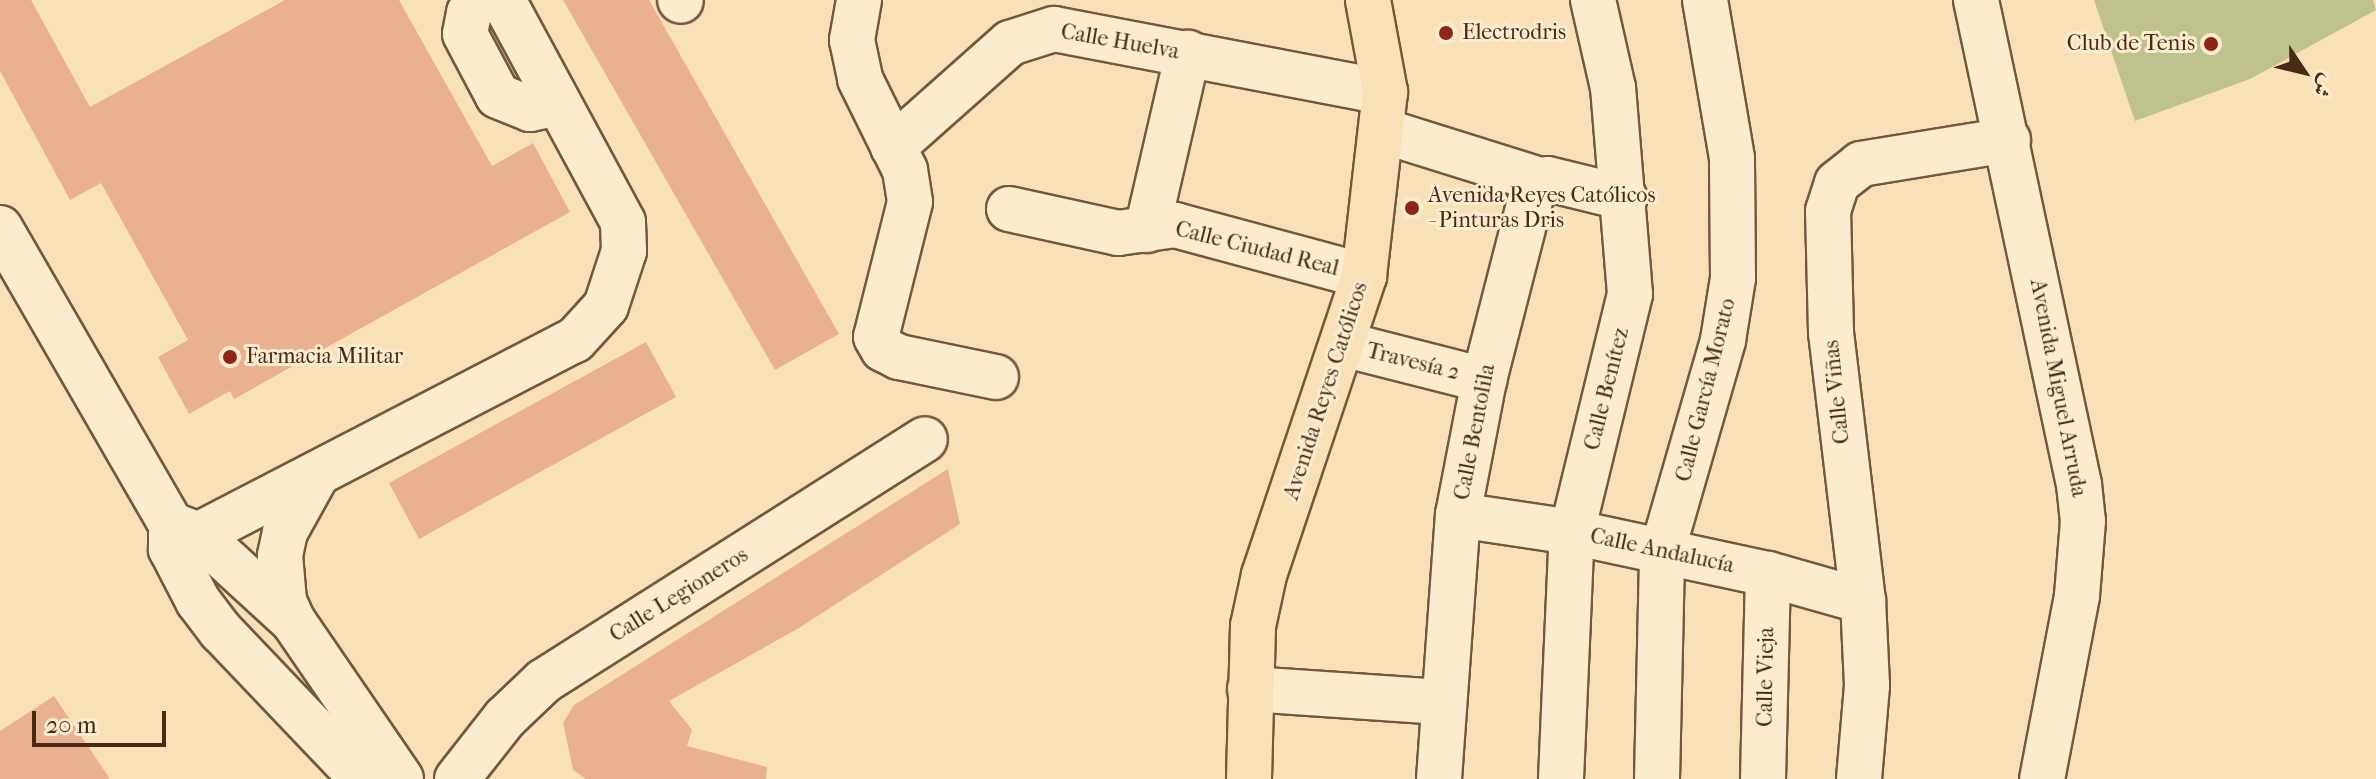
<!DOCTYPE html>
<meta charset="utf-8">
<style>
body{margin:0}
#map{position:relative;width:2376px;height:779px;overflow:hidden;background:#f9e1b7;font-family:"IM FELL French Canon",Amiri,serif}
div>[style]{position:absolute}
.green>*{inset:0;background:#c0c28d}
.building>*{inset:0;background:#eab190}
.roads{filter:drop-shadow(2px 0 #74583e) drop-shadow(-2px 0 #74583e) drop-shadow(0 2px #74583e) drop-shadow(0 -2px #74583e)}
.minor>*{height:44px;margin:-22px;padding:0 22px;transform-origin:22px;border-radius:22px;background:#fbecd0}
.major>*{height:44px;margin:-22px;padding:0 22px;transform-origin:22px;border-radius:22px;background:#f9e1b7}
.dots>*{width:22px;height:22px;translate:-50% -50%;box-sizing:border-box;border:4px solid #fbecd0;border-radius:50%}
span{translate:-50% -50%;white-space:nowrap;text-align:center;line-height:1.15;-webkit-text-stroke:6px #fbecd0;paint-order:stroke}
.poi-label{font-size:22px;color:#482a15}
.left{translate:0 -50%;text-align:left}
.right{translate:-100% -50%;text-align:right}
.street-label{font-size:22px;color:#482a15}
.north{position:absolute;left:2264px;top:32px;width:80px;height:80px;-webkit-text-stroke:6px #fbecd0;paint-order:stroke;rotate:125deg;font-size:22px;font-weight:700;line-height:32px;text-align:center;color:#482a15}
.north::after{content:'';display:block;margin:auto;width:28px;height:36px;background:#482a15;clip-path:polygon(50% 0,100% 100%,50% 72%,0 100%)}
.scale{position:absolute;left:32px;top:711px;width:134px;height:36px;box-sizing:border-box;border:4px solid #482a15;border-top:0;padding-left:10px;font-size:24px;line-height:28px;white-space:nowrap;color:#482a15;-webkit-text-stroke:6px #fbecd0;paint-order:stroke}
</style>
<div id="map">
<div class="green">
<i style="clip-path:polygon(2094px 0,2373px 0,2376px 10px,2250px 79px,2135px 121px)"></i>
</div>
<div class="building">
<i style="clip-path:polygon(0 0,31px 0,90px 107px,285px 0,399px 0,492px 166px,533px 143px,570px 212px,234px 399px,230px 391px,189px 414px,158px 357px,188px 340px,101px 183px,70px 200px,0 71px)"></i>
<i style="clip-path:polygon(563px 0,649px 0,839px 334px,775px 370px)"></i>
<i style="clip-path:polygon(646px 342px,676px 397px,419px 539px,389px 483px)"></i>
<i style="clip-path:polygon(948px 469px,960px 524px,799px 628px,669px 701px,692px 730px,687px 746px,767px 767px,766px 779px,586px 779px,573px 770px,563px 723px,574px 705px)"></i>
<i style="clip-path:polygon(54px 696px,110px 779px,0 779px,0 731px)"></i>
</div>
<div class="roads">
<div class="minor">
<i style="left:479px;top:0;width:16px;rotate:128deg"></i>
<i style="left:469px;top:13px;width:21px;rotate:101deg"></i>
<i style="left:465px;top:34px;width:70px;rotate:62deg"></i>
<i style="left:498px;top:96px;width:35px;rotate:22deg"></i>
<i style="left:530px;top:109px;width:29px;rotate:-12deg"></i>
<i style="left:680px;top:0;width:1px;rotate:45deg"></i>
<i style="left:859px;top:0;width:41px;rotate:99.9deg"></i>
<i style="left:852px;top:40px;width:40px;rotate:78deg"></i>
<i style="left:860px;top:79px;width:102px;rotate:63.7deg"></i>
<i style="left:905px;top:170px;width:32px;rotate:81deg"></i>
<i style="left:910px;top:202px;width:139px;rotate:104.1deg"></i>
<i style="left:876px;top:337px;width:14px;rotate:60deg"></i>
<i style="left:883px;top:349px;width:18px;rotate:27deg"></i>
<i style="left:899px;top:357px;width:99px;rotate:11.7deg"></i>
<i style="left:1976px;top:0;width:495px;rotate:78deg"></i>
<i style="left:2079px;top:484px;width:37px;rotate:84deg"></i>
<i style="left:2083px;top:521px;width:75px;rotate:94.6deg"></i>
<i style="left:2077px;top:596px;width:186px;rotate:100.8deg"></i>
<i style="left:1384px;top:131px;width:164px;rotate:17.4deg"></i>
<i style="left:893px;top:147px;width:157px;rotate:-41.6deg"></i>
<i style="left:1010px;top:43px;width:46px;rotate:-17.7deg"></i>
<i style="left:1054px;top:29px;width:337px;rotate:10.8deg"></i>
<i style="left:1009px;top:209px;width:112px;rotate:12.4deg"></i>
<i style="left:1118px;top:233px;width:58px;rotate:-8deg"></i>
<i style="left:1175px;top:225px;width:196px;rotate:15.1deg"></i>
<i style="left:0;top:228px;width:342px;rotate:60deg"></i>
<i style="left:171px;top:524px;width:25px;rotate:90deg"></i>
<i style="left:171px;top:549px;width:59px;rotate:62.6deg"></i>
<i style="left:198px;top:601px;width:38px;rotate:53deg"></i>
<i style="left:221px;top:631px;width:204px;rotate:46.4deg"></i>
<i style="left:1147px;top:230px;width:182px;rotate:-77deg"></i>
<i style="left:1343px;top:344px;width:146px;rotate:14.3deg"></i>
<i style="left:316px;top:476px;width:64px;rotate:119deg"></i>
<i style="left:285px;top:532px;width:24px;rotate:102deg"></i>
<i style="left:280px;top:555px;width:46px;rotate:85deg"></i>
<i style="left:284px;top:601px;width:22px;rotate:66deg"></i>
<i style="left:293px;top:621px;width:191px;rotate:55.6deg"></i>
<i style="left:1458px;top:515px;width:115px;rotate:8.5deg"></i>
<i style="left:1572px;top:532px;width:200px;rotate:12.1deg"></i>
<i style="left:1768px;top:574px;width:99px;rotate:15.9deg"></i>
<i style="left:173px;top:525px;width:28px;rotate:21deg"></i>
<i style="left:199px;top:535px;width:127px;rotate:42.5deg"></i>
<i style="left:171px;top:549px;width:455px;rotate:-27.4deg"></i>
<i style="left:575px;top:340px;width:46px;rotate:-47.6deg"></i>
<i style="left:606px;top:306px;width:58px;rotate:-71.9deg"></i>
<i style="left:624px;top:251px;width:29px;rotate:-92deg"></i>
<i style="left:623px;top:222px;width:252px;rotate:-118.4deg"></i>
<i style="left:1250px;top:689px;width:192px;rotate:3.9deg"></i>
<i style="left:457px;top:779px;width:78px;rotate:-51.8deg"></i>
<i style="left:505px;top:718px;width:54px;rotate:-43.5deg"></i>
<i style="left:544px;top:681px;width:451px;rotate:-32.4deg"></i>
<i style="left:1439px;top:779px;width:265px;rotate:-85.9deg"></i>
<i style="left:1458px;top:515px;width:137px;rotate:-79.1deg"></i>
<i style="left:1484px;top:380px;width:193px;rotate:-75.6deg"></i>
<i style="left:1532px;top:193px;width:21px;rotate:-41deg"></i>
<i style="left:1548px;top:179px;width:79px;rotate:13.9deg"></i>
<i style="left:1561px;top:779px;width:247px;rotate:-87.5deg"></i>
<i style="left:1572px;top:532px;width:245px;rotate:-76.3deg"></i>
<i style="left:1630px;top:294px;width:207px;rotate:-94.7deg"></i>
<i style="left:1613px;top:88px;width:90px;rotate:-102.8deg"></i>
<i style="left:1657px;top:779px;width:227px;rotate:-88.7deg"></i>
<i style="left:1662px;top:552px;width:221px;rotate:-73.9deg"></i>
<i style="left:1723px;top:340px;width:63px;rotate:-80.8deg"></i>
<i style="left:1733px;top:278px;width:120px;rotate:-90.5deg"></i>
<i style="left:1732px;top:158px;width:160px;rotate:-99.7deg"></i>
<i style="left:1763px;top:779px;width:205px;rotate:-88.6deg"></i>
<i style="left:1859px;top:779px;width:94px;rotate:-85.1deg"></i>
<i style="left:1867px;top:685px;width:84px;rotate:-92.7deg"></i>
<i style="left:1863px;top:601px;width:271px;rotate:-96.8deg"></i>
<i style="left:1831px;top:332px;width:121px;rotate:-91.4deg"></i>
<i style="left:1828px;top:211px;width:29px;rotate:-72deg"></i>
<i style="left:1837px;top:183px;width:31px;rotate:-38deg"></i>
<i style="left:1861px;top:164px;width:149px;rotate:-9.3deg"></i>
</div>
<div class="major">
<i style="left:1249px;top:779px;width:153px;rotate:-88.5deg"></i>
<i style="left:1253px;top:626px;width:52px;rotate:-77.8deg"></i>
<i style="left:1264px;top:575px;width:315px;rotate:-71.5deg"></i>
<i style="left:1364px;top:276px;width:185px;rotate:-83.5deg"></i>
<i style="left:1385px;top:92px;width:94px;rotate:-100.5deg"></i>
</div>
</div>
<div class="dots">
<i style="left:1446px;top:33px;background:#8f2418"></i>
<i style="left:2211px;top:44px;background:#8f2418"></i>
<i style="left:1412px;top:208px;background:#8f2418"></i>
<i style="left:230px;top:357px;background:#8f2418"></i>
</div>
<div class="poi-label">
<span class="left" style="left:1462px;top:33px">Electrodris</span>
<span class="right" style="left:2195px;top:44px">Club de Tenis</span>
<span class="left" style="left:1428px;top:208px">Avenida Reyes Católicos<br>- Pinturas Dris</span>
<span class="left" style="left:246px;top:357px">Farmacia Militar</span>
</div>
<div class="street-label">
<span style="left:1120px;top:42px;rotate:10deg">Calle Huelva</span>
<span style="left:1257px;top:249px;rotate:14deg">Calle Ciudad Real</span>
<span style="left:1413px;top:362px;rotate:14deg">Travesía 2</span>
<span style="left:2058px;top:388px;rotate:79deg">Avenida Miguel Arruda</span>
<span style="left:1607px;top:389px;rotate:-76deg">Calle Benítez</span>
<span style="left:1706px;top:390px;rotate:-76deg">Calle García Morato</span>
<span style="left:1326px;top:391px;rotate:-72deg">Avenida Reyes Católicos</span>
<span style="left:1837px;top:392px;rotate:-96deg">Calle Viñas</span>
<span style="left:1475px;top:432px;rotate:-79deg">Calle Bentolila</span>
<span style="left:1662px;top:551px;rotate:12deg">Calle Andalucía</span>
<span style="left:679px;top:595px;rotate:-32deg">Calle Legioneros</span>
<span style="left:1766px;top:677px;rotate:-89deg">Calle Vieja</span>
</div>
<div class="north">ش</div>
<div class="scale">20 m</div>
</div>
